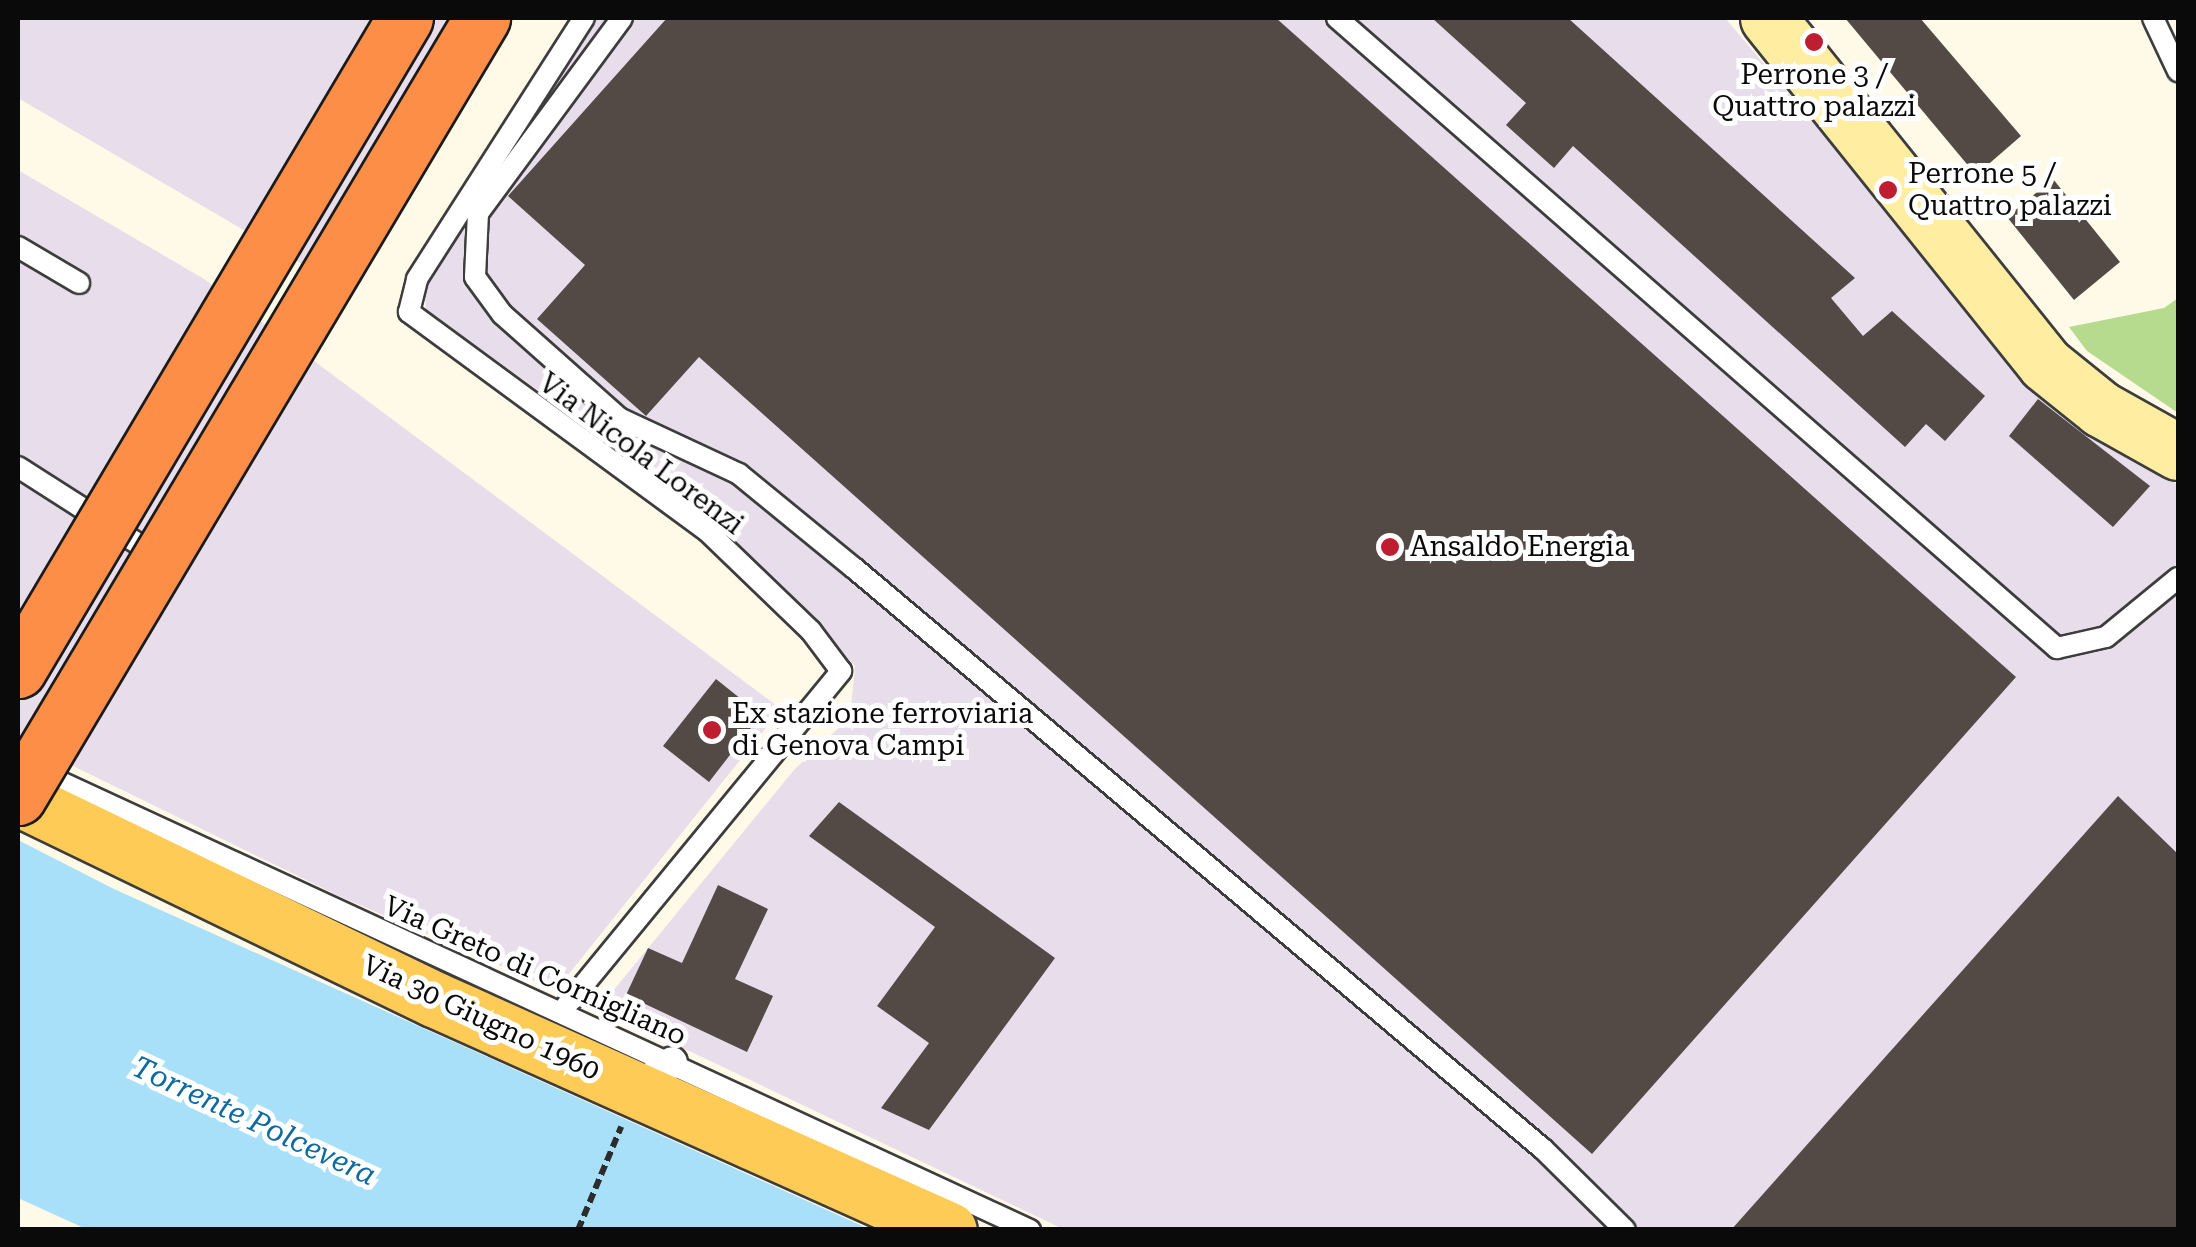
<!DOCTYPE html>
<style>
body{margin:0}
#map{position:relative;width:2196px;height:1247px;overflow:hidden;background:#fff9e7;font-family:"Roboto Serif",serif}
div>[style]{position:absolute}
.industrial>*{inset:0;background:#e8ddea}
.forest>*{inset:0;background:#b6db8e}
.water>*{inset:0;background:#a9e0f9}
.building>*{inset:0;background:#534a46}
.path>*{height:6px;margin-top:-3px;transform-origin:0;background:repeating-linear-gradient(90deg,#2c2c2c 0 10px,transparent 0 15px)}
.roads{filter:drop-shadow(2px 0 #3d3d3d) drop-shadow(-2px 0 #3d3d3d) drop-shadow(0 2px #3d3d3d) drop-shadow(0 -2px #3d3d3d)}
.service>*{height:20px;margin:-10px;padding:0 10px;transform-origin:10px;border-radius:10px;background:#fff}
.pedestrian>*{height:30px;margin:-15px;padding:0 15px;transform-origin:15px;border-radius:15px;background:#fff}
.secondary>*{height:55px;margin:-27.5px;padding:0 27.5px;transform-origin:27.5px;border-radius:27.5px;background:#ffeea2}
.primary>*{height:55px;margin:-27.5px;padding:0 27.5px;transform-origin:27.5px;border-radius:27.5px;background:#ffcb57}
.bridges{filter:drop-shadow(2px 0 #1b1b1b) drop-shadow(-2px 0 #1b1b1b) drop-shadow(0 2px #1b1b1b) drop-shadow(0 -2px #1b1b1b)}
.motorway-bridge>*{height:55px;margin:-27.5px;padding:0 27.5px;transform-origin:27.5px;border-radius:27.5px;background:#fc8e48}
.dots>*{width:28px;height:28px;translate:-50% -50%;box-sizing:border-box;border:5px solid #fff;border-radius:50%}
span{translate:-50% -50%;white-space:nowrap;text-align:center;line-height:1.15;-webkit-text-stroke:10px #fff;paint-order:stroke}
.poi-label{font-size:28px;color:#0a0a0a}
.left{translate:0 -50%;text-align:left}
.street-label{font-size:28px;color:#0a0a0a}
.water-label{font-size:30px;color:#0f6a9f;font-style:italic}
.frame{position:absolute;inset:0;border:20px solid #0a0a0a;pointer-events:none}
</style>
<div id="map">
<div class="industrial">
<i style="clip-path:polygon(18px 18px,490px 18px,307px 267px,18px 98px)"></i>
<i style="clip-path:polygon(593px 18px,1725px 18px,2033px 381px,2178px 485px,2178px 1229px,1063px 1229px,599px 1008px,794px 770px,850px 717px,855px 666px,716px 524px,718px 497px,637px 461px,426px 310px,424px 284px)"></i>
<i style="clip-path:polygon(18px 170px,204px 279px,781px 709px,556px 990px,339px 896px,18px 739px)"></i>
</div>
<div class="forest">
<i style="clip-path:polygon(2178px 298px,2178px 413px,2087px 351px,2069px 327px,2164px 308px)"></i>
</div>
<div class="water">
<i style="clip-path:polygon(18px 840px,114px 889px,869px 1229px,86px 1229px,18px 1198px)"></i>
</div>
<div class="building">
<i style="clip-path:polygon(667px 18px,1276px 18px,2016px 677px,1592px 1154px,699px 357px,646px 416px,537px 319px,585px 265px,508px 196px)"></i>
<i style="clip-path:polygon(1432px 18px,1568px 18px,1855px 278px,1831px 298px,1863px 336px,1892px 311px,1985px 396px,1945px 441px,1926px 424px,1905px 447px,1573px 146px,1554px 168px,1506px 125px,1526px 103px)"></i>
<i style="clip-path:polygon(1845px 18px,1920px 18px,2021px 136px,1976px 175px)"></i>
<i style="clip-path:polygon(2053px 179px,2120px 262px,2074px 300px,2007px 217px)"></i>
<i style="clip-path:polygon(2038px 399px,2150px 486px,2113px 527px,2009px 436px)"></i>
<i style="clip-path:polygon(716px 679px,761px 715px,709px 782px,663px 746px)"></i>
<i style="clip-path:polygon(2118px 796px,2178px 854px,2178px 1230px,1731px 1230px)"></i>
<i style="clip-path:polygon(839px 802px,1055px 958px,929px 1130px,881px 1108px,929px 1043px,877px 1006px,935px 927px,809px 836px)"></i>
<i style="clip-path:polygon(718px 885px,768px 909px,735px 979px,773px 996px,747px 1052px,626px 995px,648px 948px,682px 963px)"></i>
</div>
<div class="path">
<i style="left:578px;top:1230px;width:112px;rotate:-67.3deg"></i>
</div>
<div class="roads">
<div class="service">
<i style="left:622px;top:18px;width:242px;rotate:126.4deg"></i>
<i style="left:478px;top:213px;width:64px;rotate:92.7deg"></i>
<i style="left:475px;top:277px;width:46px;rotate:53.9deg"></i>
<i style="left:502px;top:314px;width:157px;rotate:41.6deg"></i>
<i style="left:619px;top:418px;width:132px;rotate:25deg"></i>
<i style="left:739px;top:474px;width:149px;rotate:39.3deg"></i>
<i style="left:854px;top:568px;width:901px;rotate:40.14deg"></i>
<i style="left:1543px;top:1149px;width:115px;rotate:44.6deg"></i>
<i style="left:1337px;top:18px;width:957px;rotate:41.19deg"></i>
<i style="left:2057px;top:648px;width:50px;rotate:-12.7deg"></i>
<i style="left:2106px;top:637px;width:93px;rotate:-39.3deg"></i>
<i style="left:2153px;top:18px;width:59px;rotate:64.7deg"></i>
<i style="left:18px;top:247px;width:71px;rotate:30.5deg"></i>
<i style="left:18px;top:467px;width:145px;rotate:32.6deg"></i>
<i style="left:37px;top:771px;width:1094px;rotate:24.81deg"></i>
<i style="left:562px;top:1011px;width:440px;rotate:-50.6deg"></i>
<i style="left:841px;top:671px;width:50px;rotate:-126.9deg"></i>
<i style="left:811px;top:631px;width:144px;rotate:-136.1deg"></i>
<i style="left:707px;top:531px;width:370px;rotate:-143.7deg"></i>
<i style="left:409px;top:312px;width:34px;rotate:-76deg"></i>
<i style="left:417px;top:279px;width:310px;rotate:-57.4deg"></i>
</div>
<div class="pedestrian">
<i style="left:637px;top:1089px;width:44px;rotate:-37.6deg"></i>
</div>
<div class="secondary">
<i style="left:1768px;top:18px;width:443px;rotate:51.3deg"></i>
<i style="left:2045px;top:364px;width:72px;rotate:38.8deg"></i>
<i style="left:2101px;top:409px;width:88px;rotate:29.2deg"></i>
</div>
<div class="primary">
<i style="left:18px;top:798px;width:464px;rotate:25.8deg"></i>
<i style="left:436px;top:1000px;width:562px;rotate:24.15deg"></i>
</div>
</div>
<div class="bridges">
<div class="motorway-bridge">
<i style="left:18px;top:670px;width:758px;rotate:-59.31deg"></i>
<i style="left:18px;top:797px;width:907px;rotate:-59.22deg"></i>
</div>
</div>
<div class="dots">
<i style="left:1814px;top:42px;background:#bf1d30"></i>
<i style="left:1888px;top:190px;background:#bf1d30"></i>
<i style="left:1390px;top:547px;background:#bf1d30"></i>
<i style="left:712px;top:730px;background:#bf1d30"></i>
</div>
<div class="poi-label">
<span style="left:1814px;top:91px">Perrone 3 /<br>Quattro palazzi</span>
<span class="left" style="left:1908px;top:190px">Perrone 5 /<br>Quattro palazzi</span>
<span class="left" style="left:1410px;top:547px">Ansaldo Energia</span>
<span class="left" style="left:732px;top:730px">Ex stazione ferroviaria<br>di Genova Campi</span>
</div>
<div class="street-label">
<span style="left:641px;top:454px;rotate:37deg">Via Nicola Lorenzi</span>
<span style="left:535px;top:971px;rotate:24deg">Via Greto di Cornigliano</span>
<span style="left:481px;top:1018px;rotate:25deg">Via 30 Giugno 1960</span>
</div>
<div class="water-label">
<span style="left:254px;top:1121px;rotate:25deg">Torrente Polcevera</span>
</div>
<div class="frame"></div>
</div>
